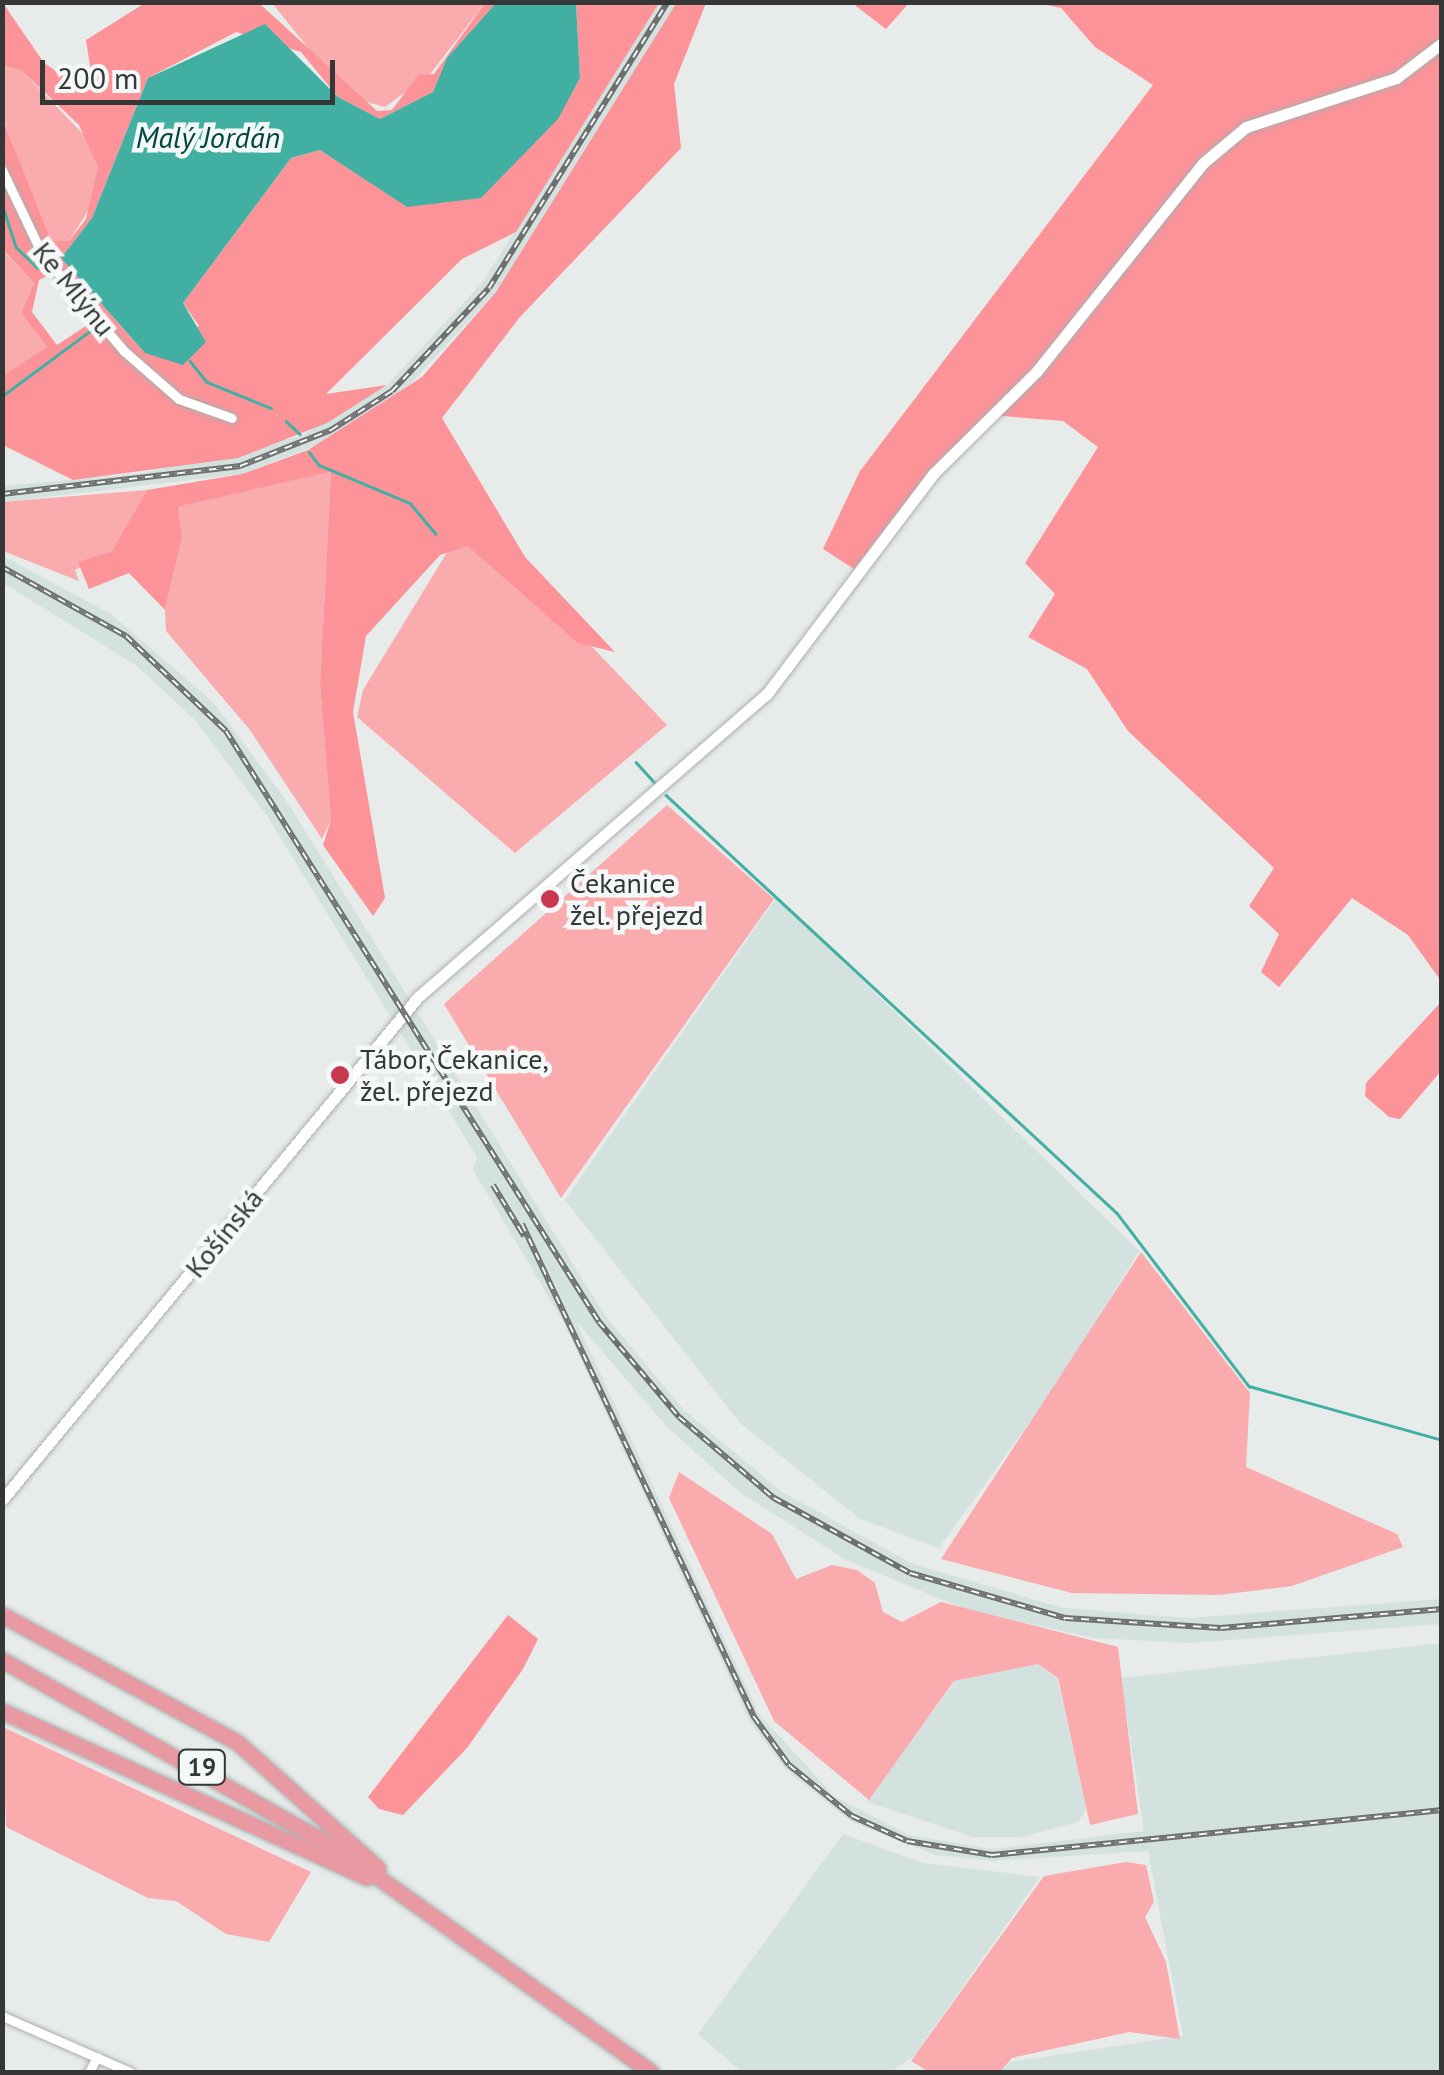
<!DOCTYPE html>
<html>
<head>
<meta charset="utf-8">
<style>
  body { margin:0 }
  #map { position:relative; width:1444px; height:2075px; overflow:hidden; background:#e7ebea; font-family:"PT Sans",sans-serif }
  div>[style] { position:absolute }
  .built>* { inset:0; background:#d4e2df }
  .green>* { inset:0; background:#faabae }
  .forest>* { inset:0; background:#fc9399 }
  .water>* { inset:0; background:#41b0a2 }
  .stream>* { height:2.5px; margin:-1.25px; padding:0 1.25px; transform-origin:1.25px; border-radius:1.25px; background:#41b0a2 }
  .roads { filter:drop-shadow(0 0 2px #abafae) drop-shadow(0 0 2px #abafae) }
  .minor>* { height:9px; margin:-4.5px; padding:0 4.5px; transform-origin:4.5px; border-radius:4.5px; background:#fff }
  .tertiary>* { height:11px; margin:-5.5px; padding:0 5.5px; transform-origin:5.5px; border-radius:5.5px; background:#fff }
  .primary>* { height:15px; margin:-7.5px; padding:0 7.5px; transform-origin:7.5px; border-radius:7.5px; background:#e899a1 }
  .rail>* { height:6px; margin-top:-3px; transform-origin:0; background:repeating-linear-gradient(90deg,#f4f8f8 0 8px,#6d706f 0 16px); box-sizing:border-box; border-block:2px solid #6d706f }
  .dots>* { width:28px; height:28px; translate:-50% -50%; box-sizing:border-box; border:5px solid #f4f8f8; border-radius:50% }
  span { translate:-50% -50%; white-space:nowrap; text-align:center; line-height:1.15; -webkit-text-stroke:9px #f4f8f8; paint-order:stroke }
  .shield-label span { padding:2px 8px; background:#f4f8f8; border:2px solid; border-radius:8px; -webkit-text-stroke-width:0 }
  .shield-label { font-size:25px; color:#353736; font-weight:700 }
  .street-label { font-size:28px; color:#353736 }
  .poi-label { font-size:28px; color:#353736 }
  .left { translate:0 -50%; text-align:left }
  .water-label { font-size:30px; color:#014740; font-style:italic }
  .frame { position:absolute; inset:0; border:5px solid #353736; pointer-events:none }
  .scale { position:absolute; left:40px; top:60px; width:295px; height:45px; box-sizing:border-box; border:5px solid #353736; border-top:0; padding-left:12px; font-size:30px; line-height:35px; white-space:nowrap; color:#353736; -webkit-text-stroke:8px #f4f8f8; paint-order:stroke }
</style>
</head>
<body>
<div id="map">
  <div class="built">
    <i style="clip-path:polygon(659px 3px,677px 3px,654px 47px,496px 292px,397px 398px,335px 438px,242px 474px,3px 502px,3px 486px,145px 473px,301px 436px,387px 385px,482px 283px)"></i>
    <i style="clip-path:polygon(3px 556px,111px 614px,213px 702px,288px 803px,604px 1314px,684px 1410px,779px 1490px,913px 1564px,1063px 1608px,1188px 1618px,1441px 1599px,1441px 1624px,1189px 1643px,1093px 1638px,965px 1609px,846px 1560px,741px 1493px,667px 1427px,576px 1321px,759px 1714px,834px 1796px,909px 1835px,992px 1849px,1144px 1831px,1121px 1678px,1441px 1643px,1441px 2072px,1000px 2072px,1010px 2062px,1183px 2036px,1148px 1851px,992px 1861px,935px 1855px,850px 1821px,785px 1769px,749px 1720px,563px 1321px,473px 1170px,477px 1157px,267px 816px,194px 719px,137px 666px,3px 583px)"></i>
    <i style="clip-path:polygon(777px 897px,1139px 1251px,1066px 1372px,939px 1548px,860px 1519px,740px 1423px,565px 1200px)"></i>
    <i style="clip-path:polygon(1037px 1664px,1057px 1678px,1087px 1809px,1078px 1822px,1022px 1837px,972px 1837px,867px 1802px,955px 1681px)"></i>
    <i style="clip-path:polygon(843px 1834px,923px 1863px,1040px 1877px,914px 2056px,890px 2072px,742px 2072px,698px 2034px)"></i>
  </div>
  <div class="green">
    <i style="clip-path:polygon(272px 3px,485px 3px,431px 73px,385px 107px,357px 99px,330px 75px)"></i>
    <i style="clip-path:polygon(2px 66px,21px 70px,86px 137px,98px 167px,93px 203px,69px 241px,51px 241px,43px 229px,3px 117px)"></i>
    <i style="clip-path:polygon(2px 250px,34px 283px,21px 313px,47px 347px,5px 378px)"></i>
    <i style="clip-path:polygon(331px 472px,320px 684px,331px 820px,322px 839px,250px 730px,166px 631px,165px 610px,182px 537px,178px 507px)"></i>
    <i style="clip-path:polygon(147px 490px,111px 552px,75px 570px,79px 581px,3px 551px,2px 502px)"></i>
    <i style="clip-path:polygon(468px 518px,667px 725px,515px 853px,357px 717px,363px 690px)"></i>
    <i style="clip-path:polygon(667px 805px,774px 899px,561px 1198px,444px 1004px)"></i>
    <i style="clip-path:polygon(1141px 1252px,1250px 1393px,1246px 1467px,1397px 1534px,1403px 1547px,1292px 1586px,1219px 1595px,1072px 1593px,941px 1559px)"></i>
    <i style="clip-path:polygon(679px 1472px,772px 1534px,796px 1579px,832px 1565px,857px 1570px,875px 1583px,883px 1612px,902px 1622px,941px 1602px,1118px 1647px,1138px 1814px,1090px 1825px,1058px 1678px,1038px 1664px,954px 1681px,869px 1800px,774px 1721px,669px 1498px)"></i>
    <i style="clip-path:polygon(3px 1727px,311px 1872px,269px 1942px,226px 1934px,176px 1901px,148px 1898px,6px 1827px)"></i>
    <i style="clip-path:polygon(1126px 1862px,1146px 1865px,1154px 1902px,1145px 1917px,1166px 1962px,1180px 2039px,1129px 2032px,1012px 2058px,1000px 2072px,929px 2072px,911px 2061px,1044px 1876px)"></i>
  </div>
  <div class="forest">
    <i style="clip-path:polygon(677px 2px,706px 3px,674px 84px,681px 148px,520px 317px,442px 418px,525px 557px,615px 652px,578px 643px,468px 546px,440px 555px,366px 636px,353px 712px,385px 898px,373px 916px,323px 845px,331px 820px,320px 684px,331px 472px,178px 507px,182px 537px,165px 610px,129px 573px,89px 589px,78px 562px,111px 552px,147px 490px,242px 474px,308px 450px,422px 377px,496px 292px)"></i>
    <i style="clip-path:polygon(evenodd,3px 3px,44px 63px,84px 89px,93px 85px,86px 40px,145px 3px,259px 3px,377px 111px,392px 110px,418px 75px,434px 74px,485px 3px,496px 3px,447px 58px,433px 92px,380px 119px,338px 97px,301px 52px,236px 32px,148px 78px,92px 218px,61px 258px,145px 353px,199px 326px,183px 303px,291px 158px,320px 150px,407px 206px,557px 119px,580px 78px,576px 3px,659px 3px,516px 232px,462px 259px,326px 394px,387px 385px,327px 423px,238px 458px,73px 480px,3px 445px,3px 376px,47px 347px,21px 313px,34px 283px,3px 250px,2px 117px,51px 241px,69px 241px,86px 219px,98px 167px,79px 125px,21px 70px,3px 66px,3px 3px,61px 269px,101px 316px,57px 345px,32px 312px,39px 280px,61px 269px)"></i>
    <i style="clip-path:polygon(852px 3px,909px 3px,886px 29px)"></i>
    <i style="clip-path:polygon(1038px 3px,1441px 3px,1441px 981px,1408px 935px,1352px 898px,1279px 987px,1261px 972px,1279px 934px,1249px 906px,1274px 868px,1128px 731px,1087px 669px,1028px 637px,1055px 594px,1025px 563px,1098px 447px,1063px 421px,990px 415px,931px 469px,854px 569px,823px 549px,860px 471px,1153px 85px,1095px 47px,1061px 8px)"></i>
    <i style="clip-path:polygon(1441px 1002px,1441px 1071px,1400px 1119px,1389px 1117px,1365px 1096px,1366px 1083px)"></i>
    <i style="clip-path:polygon(508px 1615px,538px 1639px,523px 1669px,467px 1748px,403px 1815px,379px 1809px,368px 1797px)"></i>
  </div>
  <div class="water">
    <i style="clip-path:polygon(496px 3px,576px 3px,580px 78px,558px 119px,481px 198px,407px 207px,320px 150px,291px 158px,183px 303px,206px 342px,183px 365px,145px 353px,61px 258px,92px 218px,148px 78px,265px 24px,338px 97px,380px 119px,433px 92px,447px 58px)"></i>
  </div>
  <div class="stream">
    <i style="left:2px;top:203px;width:46px;rotate:72.3deg"></i>
    <i style="left:16px;top:247px;width:30px;rotate:44deg"></i>
    <i style="left:190px;top:361px;width:27px;rotate:51deg"></i>
    <i style="left:207px;top:382px;width:69px;rotate:22.1deg"></i>
    <i style="left:2px;top:396px;width:119px;rotate:-36.5deg"></i>
    <i style="left:286px;top:421px;width:19px;rotate:43deg"></i>
    <i style="left:309px;top:452px;width:16px;rotate:52deg"></i>
    <i style="left:319px;top:465px;width:99px;rotate:22.7deg"></i>
    <i style="left:410px;top:503px;width:40px;rotate:50deg"></i>
    <i style="left:636px;top:762px;width:27px;rotate:48deg"></i>
    <i style="left:666px;top:795px;width:615px;rotate:42.83deg"></i>
    <i style="left:1117px;top:1213px;width:218px;rotate:52.7deg"></i>
    <i style="left:1249px;top:1386px;width:200px;rotate:15.6deg"></i>
  </div>
  <div class="roads">
    <div class="minor">
      <i style="left:2px;top:170px;width:93px;rotate:64.5deg"></i>
      <i style="left:42px;top:254px;width:127px;rotate:49.8deg"></i>
      <i style="left:124px;top:351px;width:73px;rotate:41.1deg"></i>
      <i style="left:179px;top:399px;width:56px;rotate:19.7deg"></i>
      <i style="left:2px;top:2016px;width:140px;rotate:23.6deg"></i>
      <i style="left:89px;top:2072px;width:17px;rotate:-62deg"></i>
    </div>
    <div class="tertiary">
      <i style="left:2px;top:1500px;width:653px;rotate:-50.41deg"></i>
      <i style="left:418px;top:997px;width:461px;rotate:-41deg"></i>
      <i style="left:766px;top:695px;width:278px;rotate:-52.9deg"></i>
      <i style="left:934px;top:473px;width:145px;rotate:-44.7deg"></i>
      <i style="left:1037px;top:371px;width:266px;rotate:-51.4deg"></i>
      <i style="left:1203px;top:163px;width:56px;rotate:-39.9deg"></i>
      <i style="left:1246px;top:127px;width:158px;rotate:-18.1deg"></i>
      <i style="left:1396px;top:78px;width:58px;rotate:-37.3deg"></i>
    </div>
    <div class="primary">
      <i style="left:2px;top:1615px;width:267px;rotate:28.4deg"></i>
      <i style="left:237px;top:1742px;width:189px;rotate:41.8deg"></i>
      <i style="left:2px;top:1660px;width:393px;rotate:29.4deg"></i>
      <i style="left:344px;top:1853px;width:377px;rotate:35.5deg"></i>
      <i style="left:2px;top:1711px;width:401px;rotate:24.5deg"></i>
    </div>
  </div>
  <div class="rail">
    <i style="left:2px;top:494px;width:240px;rotate:-6.7deg"></i>
    <i style="left:240px;top:466px;width:98px;rotate:-21.6deg"></i>
    <i style="left:331px;top:430px;width:72px;rotate:-32.6deg"></i>
    <i style="left:392px;top:391px;width:141px;rotate:-46.7deg"></i>
    <i style="left:489px;top:288px;width:337px;rotate:-58deg"></i>
    <i style="left:2px;top:567px;width:142px;rotate:29.1deg"></i>
    <i style="left:126px;top:636px;width:138px;rotate:43.5deg"></i>
    <i style="left:226px;top:731px;width:699px;rotate:57.74deg"></i>
    <i style="left:599px;top:1322px;width:124px;rotate:49.9deg"></i>
    <i style="left:679px;top:1417px;width:125px;rotate:40.5deg"></i>
    <i style="left:774px;top:1498px;width:155px;rotate:28.9deg"></i>
    <i style="left:910px;top:1573px;width:161px;rotate:16.2deg"></i>
    <i style="left:1065px;top:1618px;width:156px;rotate:3.7deg"></i>
    <i style="left:1221px;top:1628px;width:222px;rotate:-4.9deg"></i>
    <i style="left:493px;top:1185px;width:60px;rotate:58.7deg"></i>
    <i style="left:522px;top:1224px;width:545px;rotate:64.8deg"></i>
    <i style="left:754px;top:1717px;width:59px;rotate:53.9deg"></i>
    <i style="left:789px;top:1765px;width:81px;rotate:39deg"></i>
    <i style="left:852px;top:1816px;width:60px;rotate:24.4deg"></i>
    <i style="left:907px;top:1841px;width:86px;rotate:9.4deg"></i>
    <i style="left:992px;top:1855px;width:452px;rotate:-5.7deg"></i>
  </div>
  <div class="dots">
    <i style="left:550px;top:899px;background:#c9384e"></i>
    <i style="left:340px;top:1075px;background:#c9384e"></i>
  </div>
  <div class="shield-label">
    <span style="left:202px;top:1767px">19</span>
  </div>
  <div class="street-label">
    <span style="left:74px;top:289px;rotate:51deg">Ke Mlýnu</span>
    <span style="left:224px;top:1233px;rotate:-51deg">Košínská</span>
  </div>
  <div class="poi-label">
    <span class="left" style="left:570px;top:899px">Čekanice<br>žel. přejezd</span>
    <span class="left" style="left:360px;top:1075px">Tábor, Čekanice,<br>žel. přejezd</span>
  </div>
  <div class="water-label">
    <span style="left:208px;top:137px">Malý Jordán</span>
  </div>
  <div class="frame"></div>
  <div class="scale">200 m</div>
</div>
</body>
</html>
